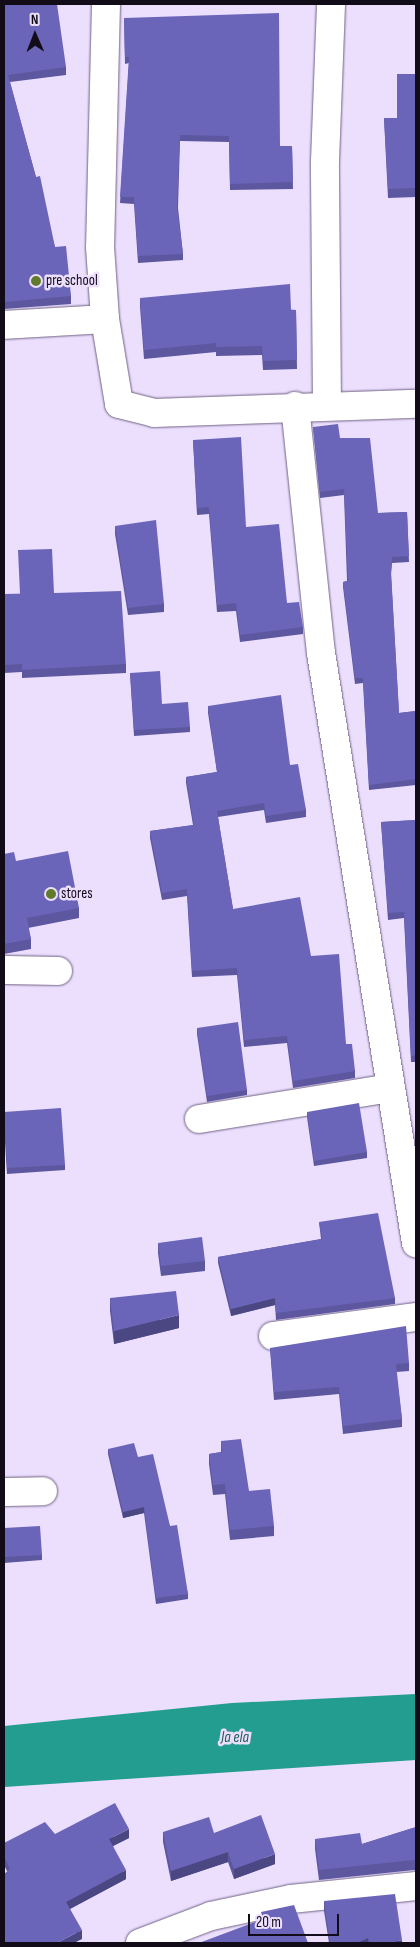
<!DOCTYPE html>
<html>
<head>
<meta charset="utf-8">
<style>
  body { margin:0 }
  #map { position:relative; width:420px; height:1947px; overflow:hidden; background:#ecdffe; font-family:"Sofia Sans Condensed",sans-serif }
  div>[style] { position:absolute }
  .water>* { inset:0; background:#229d90 }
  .roads { filter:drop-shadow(0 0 1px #706283) drop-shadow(0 0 1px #706283) }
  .minor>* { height:28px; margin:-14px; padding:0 14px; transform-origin:14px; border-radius:14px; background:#fff }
  .major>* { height:28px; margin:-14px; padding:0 14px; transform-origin:14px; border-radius:14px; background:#fff }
  .wall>* { inset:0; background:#5c579f }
  .shaded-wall>* { inset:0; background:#4b4782 }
  .building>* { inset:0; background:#6b65b9 }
  .dots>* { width:14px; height:14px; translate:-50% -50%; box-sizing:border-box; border:2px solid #ecdffe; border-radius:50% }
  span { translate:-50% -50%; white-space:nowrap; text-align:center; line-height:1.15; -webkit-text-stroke:5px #ecdffe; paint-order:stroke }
  .poi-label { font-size:15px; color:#120c19 }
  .left { translate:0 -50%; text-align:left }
  .water-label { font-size:16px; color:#205e56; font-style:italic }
  .frame { position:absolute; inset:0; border:5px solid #120c19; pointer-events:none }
  .north { position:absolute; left:10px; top:10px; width:50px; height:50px; -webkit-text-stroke:4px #ecdffe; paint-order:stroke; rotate:359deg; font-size:14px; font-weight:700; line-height:20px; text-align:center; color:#120c19 }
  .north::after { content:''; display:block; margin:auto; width:18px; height:22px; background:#120c19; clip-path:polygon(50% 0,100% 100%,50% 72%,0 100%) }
  .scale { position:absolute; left:248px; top:1914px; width:91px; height:22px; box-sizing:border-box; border:2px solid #120c19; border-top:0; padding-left:6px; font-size:15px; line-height:18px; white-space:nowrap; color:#120c19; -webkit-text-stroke:4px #ecdffe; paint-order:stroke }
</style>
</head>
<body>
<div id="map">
  <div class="water">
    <i style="clip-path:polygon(416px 1694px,416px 1760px,4px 1787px,4px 1726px,232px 1703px)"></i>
  </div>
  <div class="roads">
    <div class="minor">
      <i style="left:106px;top:4px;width:243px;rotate:91.4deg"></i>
      <i style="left:100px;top:247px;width:72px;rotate:86deg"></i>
      <i style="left:105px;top:319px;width:86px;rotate:80.6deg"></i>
      <i style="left:119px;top:404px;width:36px;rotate:14deg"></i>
      <i style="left:154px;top:413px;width:262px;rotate:-2deg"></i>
      <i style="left:4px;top:325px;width:101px;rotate:-3.4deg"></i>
      <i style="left:327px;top:405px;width:244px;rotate:-90.5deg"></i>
      <i style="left:325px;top:161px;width:157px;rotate:-87.8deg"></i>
      <i style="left:295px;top:406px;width:248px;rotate:84deg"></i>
      <i style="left:321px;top:653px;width:598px;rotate:80.85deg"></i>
      <i style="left:4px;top:970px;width:54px;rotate:1.1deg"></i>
      <i style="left:199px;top:1119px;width:194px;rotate:-9.2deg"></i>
      <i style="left:273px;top:1336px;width:144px;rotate:-7.6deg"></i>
      <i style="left:4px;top:1492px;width:39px;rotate:-1deg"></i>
    </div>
    <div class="major">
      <i style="left:140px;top:1943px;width:76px;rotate:-20.8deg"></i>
      <i style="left:211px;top:1916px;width:82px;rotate:-12deg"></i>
      <i style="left:291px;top:1899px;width:126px;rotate:-5.9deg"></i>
    </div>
  </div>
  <div class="wall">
    <i style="clip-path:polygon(4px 4px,66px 67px,66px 75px,10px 82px,55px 247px,71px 296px,71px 304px,4px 309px)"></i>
    <i style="clip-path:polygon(124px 18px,280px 146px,292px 146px,293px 189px,230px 190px,229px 142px,180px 141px,178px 208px,183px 254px,183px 260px,138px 263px,134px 204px,120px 203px,129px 63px,125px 64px)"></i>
    <i style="clip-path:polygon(416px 74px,416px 197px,388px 198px,384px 118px,397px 118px)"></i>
    <i style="clip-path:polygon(140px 298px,296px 310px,297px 369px,263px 370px,262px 355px,216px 356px,216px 352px,144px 359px,140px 307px)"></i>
    <i style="clip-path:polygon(313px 427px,340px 438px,378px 513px,407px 512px,409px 562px,392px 563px,391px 575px,399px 713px,416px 711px,416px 785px,369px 790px,363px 683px,355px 684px,343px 587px,343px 582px,347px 581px,344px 495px,320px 498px)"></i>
    <i style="clip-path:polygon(193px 440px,246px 527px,287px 603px,303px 627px,303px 634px,240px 642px,236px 611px,217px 612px,209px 514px,197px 515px)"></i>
    <i style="clip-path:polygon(115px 526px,164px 604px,164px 612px,128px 615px,115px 534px)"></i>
    <i style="clip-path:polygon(54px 593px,126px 664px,126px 673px,22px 678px,22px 672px,4px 673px,4px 594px)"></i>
    <i style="clip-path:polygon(130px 673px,162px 704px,190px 727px,190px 732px,134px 736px)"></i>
    <i style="clip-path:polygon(208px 706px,290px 765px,306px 810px,306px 817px,266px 823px,264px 810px,218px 817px,233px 909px,311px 956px,346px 1044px,355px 1071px,355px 1078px,293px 1088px,287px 1043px,244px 1047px,237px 975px,192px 977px,187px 896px,162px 900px,150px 838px,150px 831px,193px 825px,186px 783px,186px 777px,217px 772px,208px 713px)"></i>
    <i style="clip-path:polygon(416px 820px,416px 1062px,411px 1062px,404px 918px,388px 920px,381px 822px)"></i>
    <i style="clip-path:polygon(4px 854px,16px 861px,79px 908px,79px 918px,28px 928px,31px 939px,31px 949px,4px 954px)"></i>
    <i style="clip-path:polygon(197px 1028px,247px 1090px,247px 1095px,207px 1102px,197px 1034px)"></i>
    <i style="clip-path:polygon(307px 1112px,367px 1152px,367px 1158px,314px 1166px,307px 1117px)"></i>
    <i style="clip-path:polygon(4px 1125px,65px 1165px,65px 1170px,7px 1174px)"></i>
    <i style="clip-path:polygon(319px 1222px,395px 1298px,395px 1304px,276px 1320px,275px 1305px,231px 1316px,218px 1263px,218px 1257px,321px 1239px)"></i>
    <i style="clip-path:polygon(158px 1243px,205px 1261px,205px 1271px,161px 1276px,158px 1253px)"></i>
    <i style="clip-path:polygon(110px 1298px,179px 1328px,114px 1344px,110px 1311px)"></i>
    <i style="clip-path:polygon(270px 1348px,409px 1363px,409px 1371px,396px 1372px,402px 1419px,402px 1427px,343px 1434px,339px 1394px,274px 1400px)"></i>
    <i style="clip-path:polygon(221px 1441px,249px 1491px,274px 1526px,274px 1536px,230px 1540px,225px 1494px,213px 1495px,209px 1464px,209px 1454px,221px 1452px)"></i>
    <i style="clip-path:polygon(108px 1449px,138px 1457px,170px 1526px,188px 1594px,188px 1599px,156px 1604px,144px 1513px,123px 1518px,108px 1454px)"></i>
    <i style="clip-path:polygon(4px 1528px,42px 1555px,42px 1560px,4px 1563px)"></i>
    <i style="clip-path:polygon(416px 1827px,416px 1871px,414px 1870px,319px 1880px,315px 1849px,315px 1839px,362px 1844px)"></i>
    <i style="clip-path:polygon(163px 1832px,214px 1833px,275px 1864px,234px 1879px,228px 1862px,171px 1881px,163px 1842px)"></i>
    <i style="clip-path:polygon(55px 1834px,129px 1838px,113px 1846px,126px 1879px,70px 1909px,82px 1939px,7px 1871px,4px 1865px,4px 1843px)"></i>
    <i style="clip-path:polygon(324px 1901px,402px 1943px,329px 1943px,324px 1911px)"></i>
  </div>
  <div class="shaded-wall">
    <i style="clip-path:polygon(275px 1298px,275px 1305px,231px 1316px,231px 1309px)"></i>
    <i style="clip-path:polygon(179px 1315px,179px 1328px,114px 1344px,114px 1331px)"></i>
    <i style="clip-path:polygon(144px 1507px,144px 1513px,123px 1518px,123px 1512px)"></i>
    <i style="clip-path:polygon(129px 1829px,129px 1838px,109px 1848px,109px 1839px)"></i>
    <i style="clip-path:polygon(228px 1852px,228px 1862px,171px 1881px,171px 1871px)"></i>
    <i style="clip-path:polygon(275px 1854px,275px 1864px,234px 1879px,234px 1869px)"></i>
    <i style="clip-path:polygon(126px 1870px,126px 1879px,66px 1911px,66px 1902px)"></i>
    <i style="clip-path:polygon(82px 1930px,82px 1939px,74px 1943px,57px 1943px)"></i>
    <i style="clip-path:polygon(368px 1938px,368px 1943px,357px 1943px)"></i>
    <i style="clip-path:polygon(402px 1940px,402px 1943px,390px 1943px)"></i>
  </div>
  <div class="building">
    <i style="clip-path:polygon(4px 4px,57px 4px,66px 67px,8px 75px,36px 177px,40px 176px,55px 247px,66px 246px,71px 296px,4px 302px)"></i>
    <i style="clip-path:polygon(279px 13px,280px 146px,292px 146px,293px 182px,230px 184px,229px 136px,180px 135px,177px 207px,183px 254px,138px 256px,134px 197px,120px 197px,129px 57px,125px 57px,124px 18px)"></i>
    <i style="clip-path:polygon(397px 74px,416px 74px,416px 188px,388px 189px,384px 118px,397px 118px)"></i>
    <i style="clip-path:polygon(290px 284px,291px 310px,296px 310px,297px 360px,263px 361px,262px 346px,216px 347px,216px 343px,144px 350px,140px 298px)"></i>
    <i style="clip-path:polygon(338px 424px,340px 438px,370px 438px,378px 513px,407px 512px,409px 556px,392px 557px,391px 572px,399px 713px,416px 711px,416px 779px,369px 785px,363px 678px,355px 678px,343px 582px,348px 581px,344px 489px,320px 492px,313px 427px)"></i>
    <i style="clip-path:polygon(241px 437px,246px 527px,279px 524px,287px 603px,299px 602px,303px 627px,240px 635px,236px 603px,217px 605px,209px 507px,197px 508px,193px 440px)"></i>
    <i style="clip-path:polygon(156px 520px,164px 604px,128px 608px,115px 526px)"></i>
    <i style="clip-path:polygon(52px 549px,54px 593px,121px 591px,126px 664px,22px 670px,22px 664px,4px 665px,4px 594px,20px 594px,18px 550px)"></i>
    <i style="clip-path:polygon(160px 671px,162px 704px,188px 702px,190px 727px,134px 730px,130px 673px)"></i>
    <i style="clip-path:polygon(281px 695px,290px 765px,298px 764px,306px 810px,266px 816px,264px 803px,217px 811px,233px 909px,300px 897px,311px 956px,339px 954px,346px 1044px,352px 1044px,355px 1071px,293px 1081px,287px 1036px,244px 1040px,237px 968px,192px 971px,187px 889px,162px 893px,150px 831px,194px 825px,186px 777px,217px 772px,208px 706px)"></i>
    <i style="clip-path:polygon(416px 820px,416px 1055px,411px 1056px,404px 912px,388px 913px,381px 822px)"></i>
    <i style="clip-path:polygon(68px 851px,79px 908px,27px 918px,31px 939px,4px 944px,4px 854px,14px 852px,16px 861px)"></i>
    <i style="clip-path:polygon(238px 1022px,247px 1090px,207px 1096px,197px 1028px)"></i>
    <i style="clip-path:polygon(359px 1103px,367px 1152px,314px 1161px,307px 1112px)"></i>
    <i style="clip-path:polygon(61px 1108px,65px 1165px,7px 1168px,4px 1112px)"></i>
    <i style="clip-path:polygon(378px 1213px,395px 1298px,276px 1313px,275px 1298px,231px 1309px,218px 1257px,322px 1239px,319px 1222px)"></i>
    <i style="clip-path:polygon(202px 1237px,205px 1261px,161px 1266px,158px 1243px)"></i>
    <i style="clip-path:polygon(176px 1291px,179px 1315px,114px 1331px,110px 1298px)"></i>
    <i style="clip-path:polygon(406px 1326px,409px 1363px,396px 1364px,402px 1419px,343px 1426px,339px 1387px,274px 1392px,270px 1348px)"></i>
    <i style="clip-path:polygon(241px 1439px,249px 1491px,270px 1489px,274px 1526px,230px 1530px,225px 1484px,213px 1485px,209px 1454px,222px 1452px,221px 1441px)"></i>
    <i style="clip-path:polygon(134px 1443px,138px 1457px,153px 1454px,170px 1526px,177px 1525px,188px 1594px,156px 1598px,144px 1507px,123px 1512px,108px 1449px)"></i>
    <i style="clip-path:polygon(40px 1526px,42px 1555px,4px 1557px,4px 1528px)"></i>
    <i style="clip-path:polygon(115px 1803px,129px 1829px,109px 1839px,126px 1870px,66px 1902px,82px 1930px,57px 1943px,4px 1943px,4px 1874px,10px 1869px,4px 1856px,4px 1843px,45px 1822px,55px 1834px)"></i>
    <i style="clip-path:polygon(261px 1815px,275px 1854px,234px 1869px,228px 1852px,171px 1871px,163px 1832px,209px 1817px,214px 1833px)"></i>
    <i style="clip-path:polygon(416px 1827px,416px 1861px,414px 1860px,319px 1870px,315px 1839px,360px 1833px,362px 1844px)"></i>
    <i style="clip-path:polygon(395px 1894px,402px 1940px,390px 1943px,370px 1943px,368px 1938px,357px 1943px,330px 1943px,324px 1901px)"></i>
    <i style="clip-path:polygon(294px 1905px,308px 1943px,199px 1943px,263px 1919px,261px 1912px)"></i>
  </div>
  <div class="dots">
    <i style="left:36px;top:281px;background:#627a2c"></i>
    <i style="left:51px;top:894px;background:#627a2c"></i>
  </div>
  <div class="poi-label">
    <span class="left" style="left:46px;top:281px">pre school</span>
    <span class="left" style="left:61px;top:894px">stores</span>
  </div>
  <div class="water-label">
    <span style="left:235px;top:1738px">Ja ela</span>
  </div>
  <div class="frame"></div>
  <div class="north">N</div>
  <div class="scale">20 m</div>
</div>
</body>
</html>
